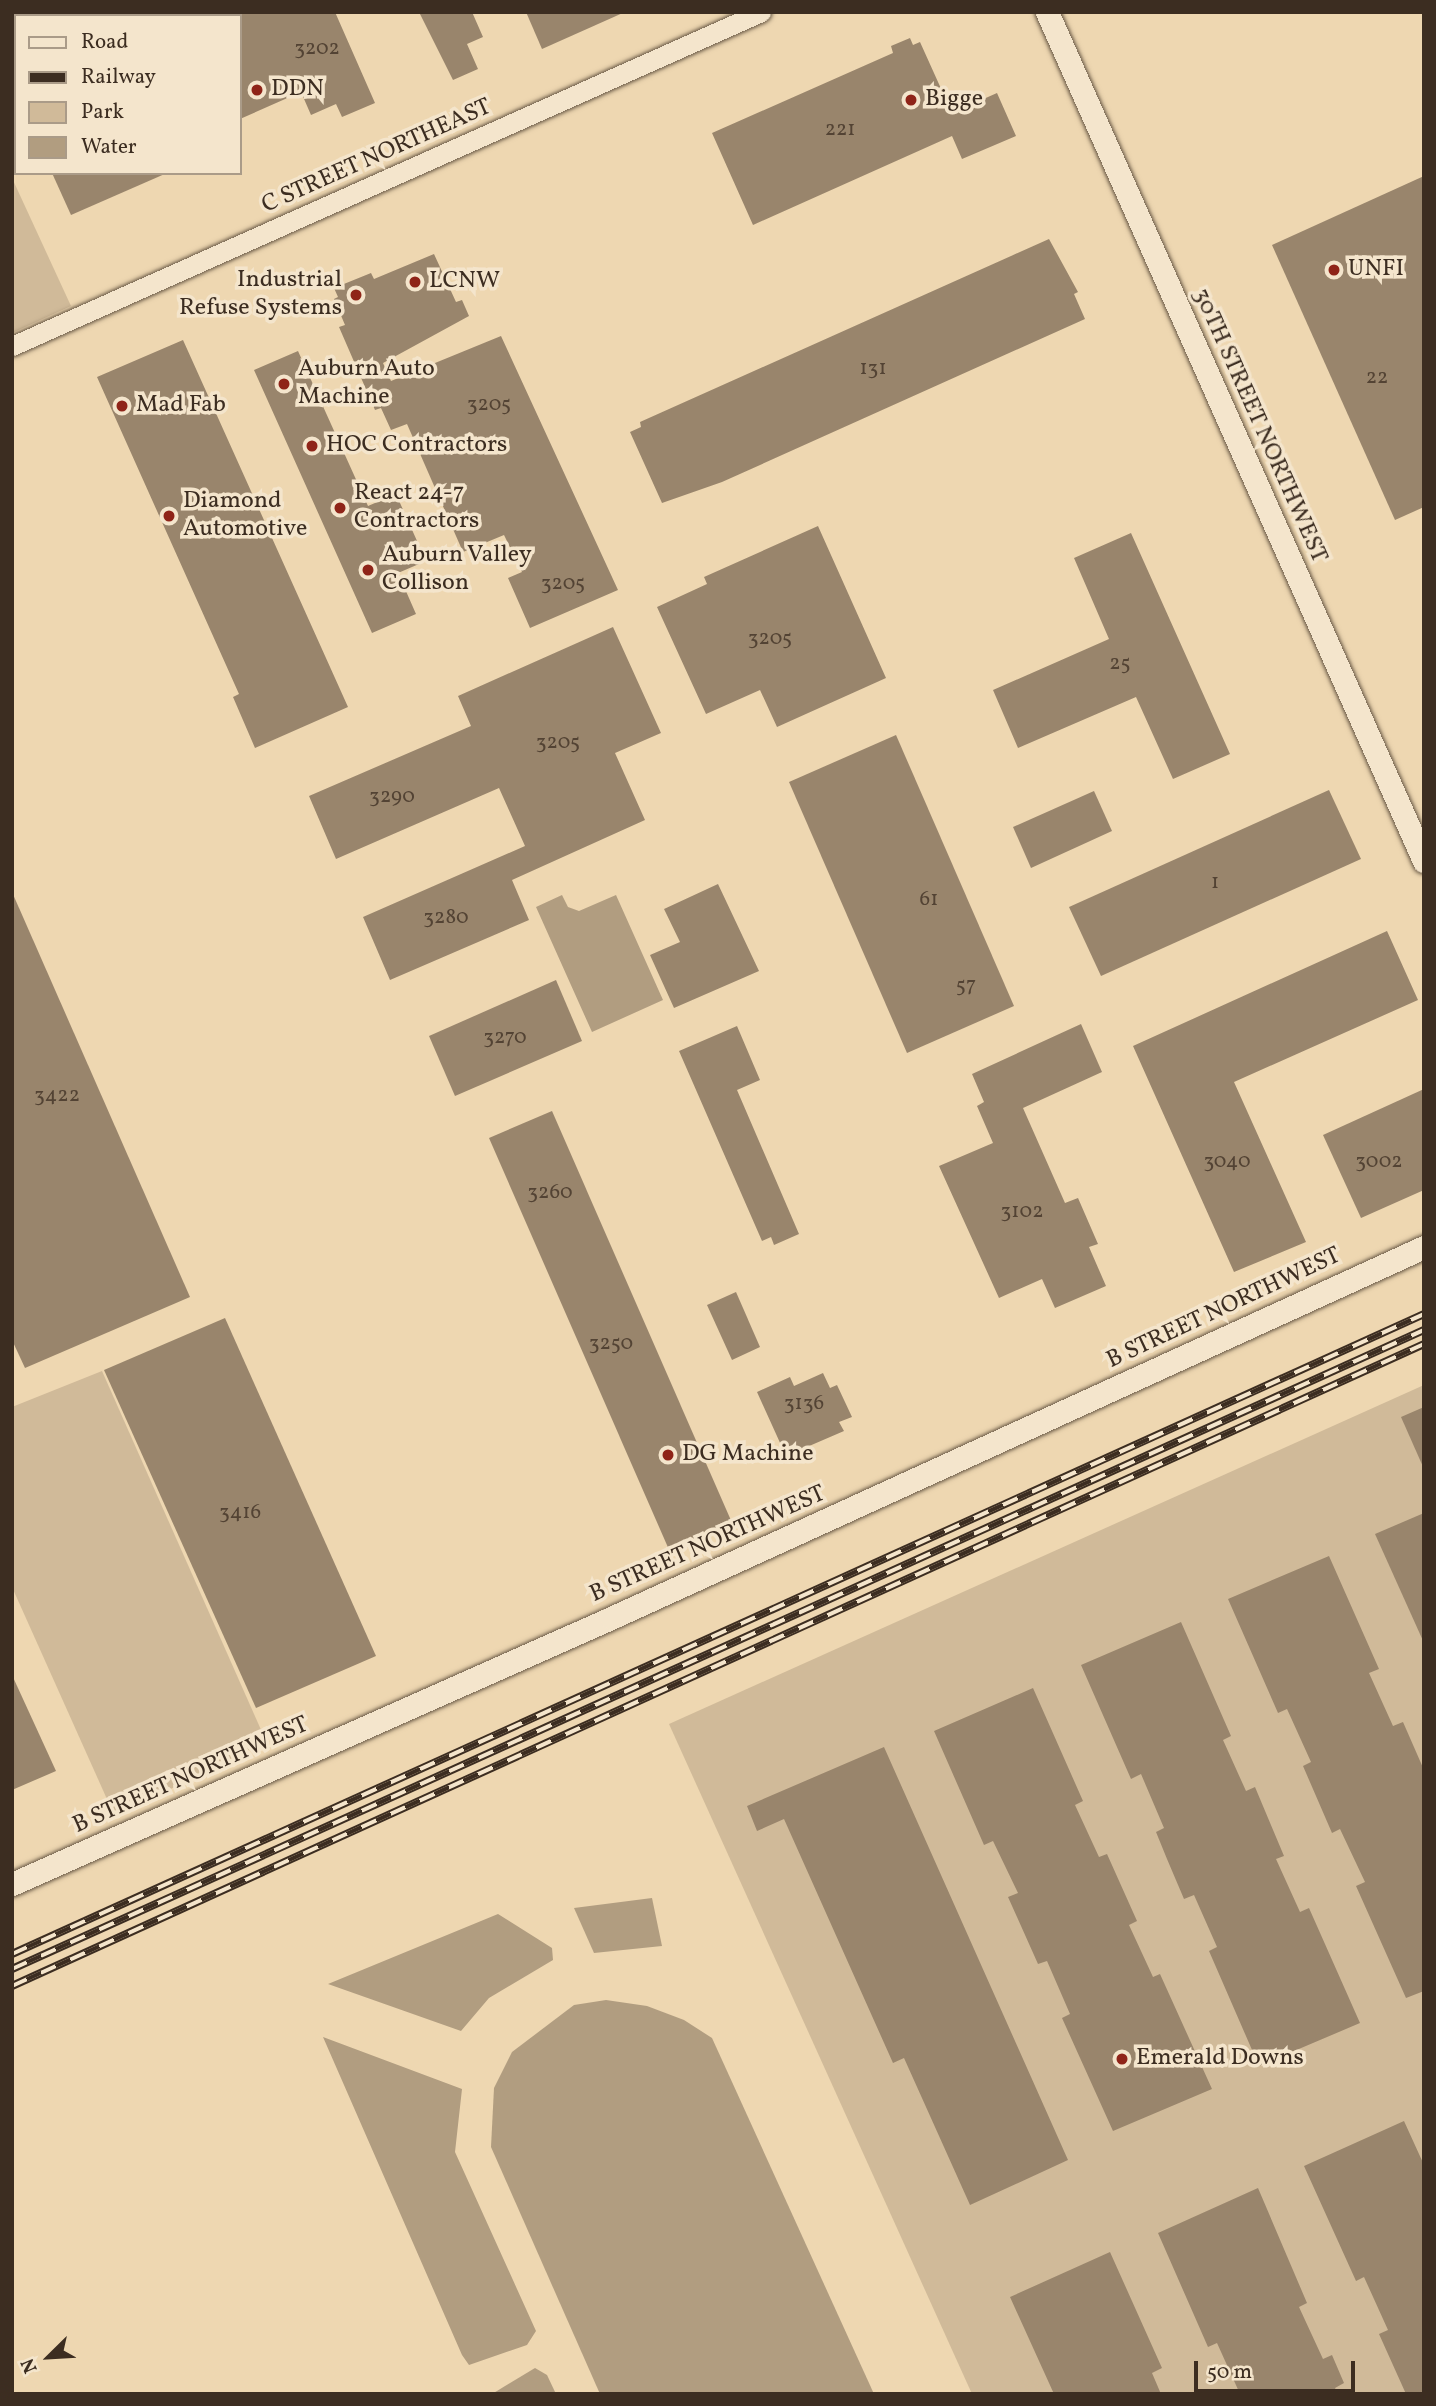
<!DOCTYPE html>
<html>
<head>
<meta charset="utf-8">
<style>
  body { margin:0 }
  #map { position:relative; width:1436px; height:2406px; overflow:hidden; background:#eed7b1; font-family:Vollkorn,serif }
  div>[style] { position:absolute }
  .green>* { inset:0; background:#d0ba99 }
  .water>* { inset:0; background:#b19d80 }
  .building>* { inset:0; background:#99856c }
  .roads { filter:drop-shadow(0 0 2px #685845) drop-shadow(0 0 2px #685845) }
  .minor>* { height:19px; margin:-9.5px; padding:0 9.5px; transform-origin:9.5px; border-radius:9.5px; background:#f4e5cc }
  .tertiary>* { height:23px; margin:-11.5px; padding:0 11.5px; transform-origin:11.5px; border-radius:11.5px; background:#f4e5cc }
  .rail>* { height:8px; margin-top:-4px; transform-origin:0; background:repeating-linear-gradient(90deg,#f4e5cc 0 16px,#3c2d21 0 32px); box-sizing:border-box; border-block:2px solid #3c2d21 }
  .dots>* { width:19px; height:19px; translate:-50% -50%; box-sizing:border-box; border:4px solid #f4e5cc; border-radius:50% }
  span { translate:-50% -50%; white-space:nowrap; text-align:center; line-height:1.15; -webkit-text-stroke:7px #f4e5cc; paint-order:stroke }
  .number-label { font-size:21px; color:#534334 }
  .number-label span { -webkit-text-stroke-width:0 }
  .poi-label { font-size:24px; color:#3c2d21 }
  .left { translate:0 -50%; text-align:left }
  .right { translate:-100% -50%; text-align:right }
  .street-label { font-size:24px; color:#3c2d21 }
  .frame { position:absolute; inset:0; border:14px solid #3c2d21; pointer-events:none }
  .legend { position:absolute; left:14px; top:14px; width:228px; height:161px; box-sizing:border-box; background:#f4e5cc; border:2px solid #aa9b88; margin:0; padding:9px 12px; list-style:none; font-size:21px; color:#3c2d21 }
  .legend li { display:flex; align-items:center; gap:14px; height:35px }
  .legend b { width:35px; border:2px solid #aa9b88 }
  .north { position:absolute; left:14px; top:2322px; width:70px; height:70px; -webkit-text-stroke:5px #f4e5cc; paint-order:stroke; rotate:246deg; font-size:19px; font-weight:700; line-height:28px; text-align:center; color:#3c2d21 }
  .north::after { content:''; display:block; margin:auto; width:24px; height:32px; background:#3c2d21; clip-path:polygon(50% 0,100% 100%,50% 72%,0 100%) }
  .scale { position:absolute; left:1194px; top:2361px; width:161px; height:32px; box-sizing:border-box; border:4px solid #3c2d21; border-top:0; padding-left:9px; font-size:21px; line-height:24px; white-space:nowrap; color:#3c2d21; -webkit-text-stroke:5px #f4e5cc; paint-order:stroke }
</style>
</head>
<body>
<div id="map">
  <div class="green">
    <i style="clip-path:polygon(12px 178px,71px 306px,12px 333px)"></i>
    <i style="clip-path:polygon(102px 1371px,266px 1741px,115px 1817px,12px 1587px,12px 1407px)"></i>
    <i style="clip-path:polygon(1424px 1385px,1424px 2394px,972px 2394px,669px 1724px)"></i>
  </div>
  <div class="water">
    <i style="clip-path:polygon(562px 895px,568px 907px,579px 911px,616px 895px,663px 1000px,592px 1032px,536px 907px)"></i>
    <i style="clip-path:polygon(652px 1898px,662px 1946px,594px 1953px,574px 1908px)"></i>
    <i style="clip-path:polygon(498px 1914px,552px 1948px,553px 1960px,489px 1998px,461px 2031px,328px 1984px)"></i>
    <i style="clip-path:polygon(606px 2000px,647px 2006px,684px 2020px,712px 2038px,874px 2394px,600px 2394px,491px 2147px,494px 2088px,512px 2052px,574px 2005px)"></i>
    <i style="clip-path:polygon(323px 2037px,462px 2089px,455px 2152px,536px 2331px,527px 2345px,469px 2365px,462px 2355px)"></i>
    <i style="clip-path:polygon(535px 2368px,547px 2375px,556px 2394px,492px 2394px)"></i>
  </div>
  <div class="building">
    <i style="clip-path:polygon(240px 12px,335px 12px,375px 103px,342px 117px,336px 104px,311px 115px,301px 92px,240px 119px)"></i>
    <i style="clip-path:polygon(419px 12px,472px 12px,483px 37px,467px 44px,478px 69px,453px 80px)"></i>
    <i style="clip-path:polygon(526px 12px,625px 12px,542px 49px)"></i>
    <i style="clip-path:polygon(910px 38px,913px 45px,920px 42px,952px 113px,997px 93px,1016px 136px,962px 159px,952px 136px,753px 225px,712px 133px,893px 53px,891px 46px)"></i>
    <i style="clip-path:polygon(52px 173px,167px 173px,71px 215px)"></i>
    <i style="clip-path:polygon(1424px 176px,1424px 507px,1395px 520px,1272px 245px)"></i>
    <i style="clip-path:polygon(1049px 239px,1078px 292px,1074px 294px,1085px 319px,722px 482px,662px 503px,630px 432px,641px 427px,640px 422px)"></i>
    <i style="clip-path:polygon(434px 254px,456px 302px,462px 300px,469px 316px,383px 363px,391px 381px,501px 336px,618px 590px,530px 628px,508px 578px,522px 572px,504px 535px,463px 552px,407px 424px,391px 430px,381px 408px,375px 410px,339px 327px,345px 325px,334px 299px,338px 297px,334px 288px,371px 273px,374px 279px)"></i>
    <i style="clip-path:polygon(183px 340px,348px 707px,255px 748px,233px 697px,239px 694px,97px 377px)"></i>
    <i style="clip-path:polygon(298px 351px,368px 506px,396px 494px,426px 561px,398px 573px,416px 614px,372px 633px,254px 370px)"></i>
    <i style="clip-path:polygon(818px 526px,886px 678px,777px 727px,760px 690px,706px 714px,657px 607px,707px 584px,704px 577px)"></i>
    <i style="clip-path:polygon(1131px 533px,1230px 754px,1173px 779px,1136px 697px,1018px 748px,993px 690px,1109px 639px,1074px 558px)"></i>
    <i style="clip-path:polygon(613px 627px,661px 733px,615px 753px,645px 820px,512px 880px,529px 920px,390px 980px,363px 917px,525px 846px,499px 788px,336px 859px,309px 796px,471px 726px,458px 696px)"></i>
    <i style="clip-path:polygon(896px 735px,1014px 1006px,907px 1053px,789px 782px)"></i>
    <i style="clip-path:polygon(1329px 790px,1361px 859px,1101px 976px,1069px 907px)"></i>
    <i style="clip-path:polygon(1094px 791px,1112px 831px,1031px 868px,1013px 827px)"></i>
    <i style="clip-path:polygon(718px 884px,759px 971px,674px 1008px,650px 955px,680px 942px,664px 909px)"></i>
    <i style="clip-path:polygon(12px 892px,190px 1297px,25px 1368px,12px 1340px)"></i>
    <i style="clip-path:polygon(1387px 931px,1418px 1000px,1234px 1082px,1306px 1242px,1234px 1272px,1133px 1046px)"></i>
    <i style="clip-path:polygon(556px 980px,582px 1041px,455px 1096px,429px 1036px)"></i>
    <i style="clip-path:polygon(1081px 1024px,1102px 1072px,1023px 1108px,1065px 1203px,1078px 1198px,1098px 1244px,1089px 1247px,1106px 1286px,1055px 1308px,1042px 1279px,999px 1298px,939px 1166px,993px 1143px,977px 1106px,984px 1102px,972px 1074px)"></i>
    <i style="clip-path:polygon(737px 1026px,760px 1080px,737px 1090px,799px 1234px,774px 1245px,771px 1237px,762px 1241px,679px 1051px)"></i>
    <i style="clip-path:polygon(1424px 1089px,1424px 1190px,1361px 1218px,1323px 1135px)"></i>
    <i style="clip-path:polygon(552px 1111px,733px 1525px,670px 1552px,489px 1138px)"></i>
    <i style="clip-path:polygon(736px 1292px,760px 1347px,732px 1360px,707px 1305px)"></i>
    <i style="clip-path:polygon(225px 1318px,376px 1656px,256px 1708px,104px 1370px)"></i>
    <i style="clip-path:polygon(823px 1373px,830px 1388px,837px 1385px,852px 1417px,839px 1422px,844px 1431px,786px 1456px,757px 1392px,790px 1377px,794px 1386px)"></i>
    <i style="clip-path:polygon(1424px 1407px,1424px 1469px,1401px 1417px)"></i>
    <i style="clip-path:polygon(1424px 1513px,1424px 1643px,1375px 1534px)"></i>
    <i style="clip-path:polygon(1329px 1556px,1379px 1669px,1369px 1673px,1393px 1726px,1403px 1722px,1424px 1770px,1424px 1991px,1406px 1998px,1356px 1886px,1365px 1882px,1340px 1829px,1332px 1833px,1303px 1766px,1311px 1762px,1287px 1709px,1278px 1713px,1228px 1599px)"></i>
    <i style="clip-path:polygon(1181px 1622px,1231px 1736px,1223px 1740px,1246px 1791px,1255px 1787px,1284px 1856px,1276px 1859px,1300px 1912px,1309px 1908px,1360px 2023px,1259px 2066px,1209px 1951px,1217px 1947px,1194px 1895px,1184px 1899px,1167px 1859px,1156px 1832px,1164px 1828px,1141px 1774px,1131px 1779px,1081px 1665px)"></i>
    <i style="clip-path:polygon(12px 1675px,56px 1771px,12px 1790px)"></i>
    <i style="clip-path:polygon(1033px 1688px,1083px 1801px,1075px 1805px,1099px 1857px,1107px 1854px,1137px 1921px,1129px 1925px,1153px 1977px,1160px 1974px,1212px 2089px,1113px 2131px,1062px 2018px,1070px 2014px,1047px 1961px,1038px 1964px,1008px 1897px,1018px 1893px,993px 1841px,984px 1845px,934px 1731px)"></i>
    <i style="clip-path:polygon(884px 1747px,1068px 2160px,970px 2205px,904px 2058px,893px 2063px,784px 1819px,757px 1831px,747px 1806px)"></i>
    <i style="clip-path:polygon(1404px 2121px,1424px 2165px,1424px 2394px,1406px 2394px,1379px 2334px,1388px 2330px,1364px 2277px,1356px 2281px,1304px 2166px)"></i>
    <i style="clip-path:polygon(1258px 2188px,1307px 2303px,1299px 2307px,1323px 2359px,1332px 2355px,1344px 2383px,1335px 2388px,1338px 2394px,1240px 2394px,1217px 2343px,1208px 2347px,1158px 2233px)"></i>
    <i style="clip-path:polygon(1110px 2252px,1162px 2368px,1152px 2373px,1161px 2394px,1054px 2394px,1010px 2297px)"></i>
  </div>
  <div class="roads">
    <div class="minor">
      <i style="left:12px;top:346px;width:820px;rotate:-24.03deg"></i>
    </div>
    <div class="tertiary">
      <i style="left:1047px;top:12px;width:929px;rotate:66.06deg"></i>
      <i style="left:12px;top:1884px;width:655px;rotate:-23.94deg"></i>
      <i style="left:611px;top:1618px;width:894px;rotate:-24.53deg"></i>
    </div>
  </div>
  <div class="rail">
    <i style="left:12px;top:1954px;width:1550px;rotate:-24.38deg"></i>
    <i style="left:12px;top:1969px;width:1550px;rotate:-24.35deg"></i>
    <i style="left:12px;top:1986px;width:1551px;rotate:-24.45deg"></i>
  </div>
  <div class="dots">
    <i style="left:257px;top:90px;background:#8f2418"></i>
    <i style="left:911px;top:100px;background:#8f2418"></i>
    <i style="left:1334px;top:270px;background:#8f2418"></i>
    <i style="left:415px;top:282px;background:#8f2418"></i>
    <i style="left:356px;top:295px;background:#8f2418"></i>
    <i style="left:284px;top:384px;background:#8f2418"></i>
    <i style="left:122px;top:406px;background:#8f2418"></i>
    <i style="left:312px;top:446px;background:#8f2418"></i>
    <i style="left:340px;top:508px;background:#8f2418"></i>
    <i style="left:169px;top:516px;background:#8f2418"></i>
    <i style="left:368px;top:570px;background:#8f2418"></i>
    <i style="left:668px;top:1455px;background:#8f2418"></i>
    <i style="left:1122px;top:2059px;background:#8f2418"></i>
  </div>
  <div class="number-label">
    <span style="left:317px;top:49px">3202</span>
    <span style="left:840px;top:130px">221</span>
    <span style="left:873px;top:369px">131</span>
    <span style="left:1377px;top:378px">22</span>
    <span style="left:489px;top:405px">3205</span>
    <span style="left:563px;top:584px">3205</span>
    <span style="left:770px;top:639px">3205</span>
    <span style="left:1120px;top:664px">25</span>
    <span style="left:558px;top:743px">3205</span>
    <span style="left:392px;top:797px">3290</span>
    <span style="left:1215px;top:883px">1</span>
    <span style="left:929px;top:900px">61</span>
    <span style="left:446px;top:918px">3280</span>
    <span style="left:966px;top:986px">57</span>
    <span style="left:505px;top:1038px">3270</span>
    <span style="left:57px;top:1096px">3422</span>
    <span style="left:1227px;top:1162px">3040</span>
    <span style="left:1379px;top:1162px">3002</span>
    <span style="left:550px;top:1193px">3260</span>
    <span style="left:1022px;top:1212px">3102</span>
    <span style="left:611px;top:1344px">3250</span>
    <span style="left:804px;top:1404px">3136</span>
    <span style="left:240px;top:1513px">3416</span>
  </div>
  <div class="poi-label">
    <span class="left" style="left:271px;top:90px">DDN</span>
    <span class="left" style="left:925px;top:100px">Bigge</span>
    <span class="left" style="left:1348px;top:270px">UNFI</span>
    <span class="right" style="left:342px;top:295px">Industrial<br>Refuse Systems</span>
    <span class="left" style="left:429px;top:282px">LCNW</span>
    <span class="left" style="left:298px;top:384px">Auburn Auto<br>Machine</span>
    <span class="left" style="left:136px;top:406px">Mad Fab</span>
    <span class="left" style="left:326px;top:446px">HOC Contractors</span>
    <span class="left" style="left:354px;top:508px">React 24-7<br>Contractors</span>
    <span class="left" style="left:183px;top:516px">Diamond<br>Automotive</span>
    <span class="left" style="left:382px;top:570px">Auburn Valley<br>Collison</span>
    <span class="left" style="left:682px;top:1455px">DG Machine</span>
    <span class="left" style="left:1136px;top:2059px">Emerald Downs</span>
  </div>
  <div class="street-label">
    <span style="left:377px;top:157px;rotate:-24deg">C STREET NORTHEAST</span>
    <span style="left:1259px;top:426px;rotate:66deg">30TH STREET NORTHWEST</span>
    <span style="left:1224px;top:1309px;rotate:-25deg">B STREET NORTHWEST</span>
    <span style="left:708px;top:1545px;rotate:-24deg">B STREET NORTHWEST</span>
    <span style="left:191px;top:1776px;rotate:-24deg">B STREET NORTHWEST</span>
  </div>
  <div class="frame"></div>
  <ul class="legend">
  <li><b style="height:9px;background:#f4e5cc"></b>Road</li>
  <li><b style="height:9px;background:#3c2d21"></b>Railway</li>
  <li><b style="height:19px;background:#d0ba99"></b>Park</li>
  <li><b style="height:19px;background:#b19d80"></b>Water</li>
  </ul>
  <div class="north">N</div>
  <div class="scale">50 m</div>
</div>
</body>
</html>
